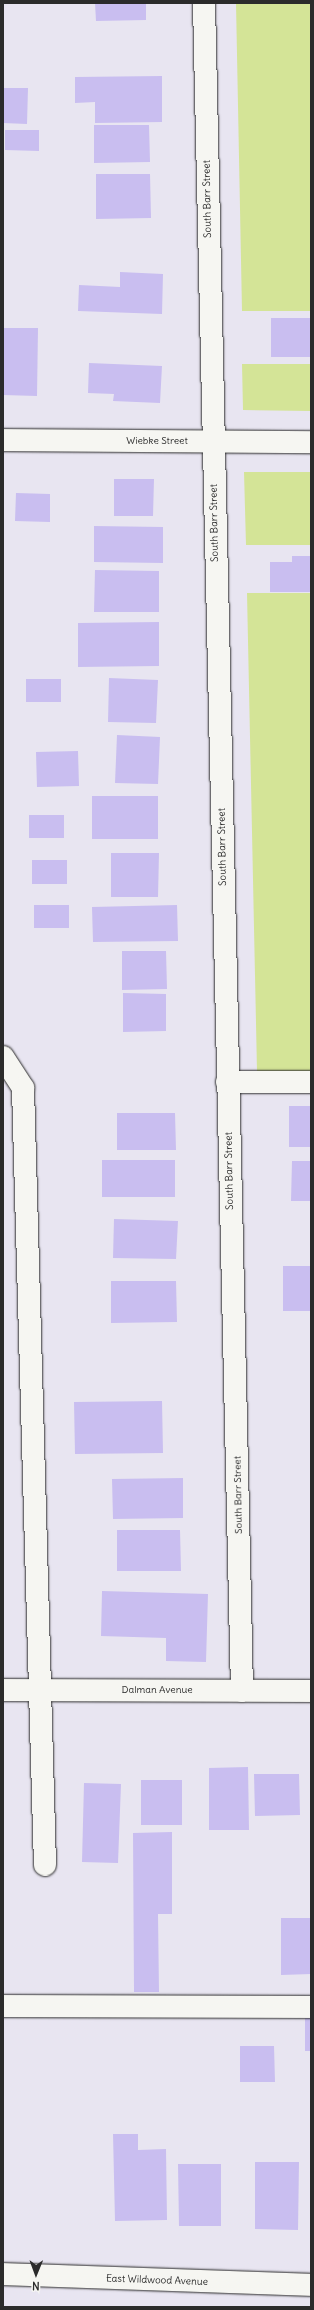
<!DOCTYPE html>
<html>
<head>
<meta charset="utf-8">
<style>
  body { margin:0 }
  #map { position:relative; width:314px; height:2310px; overflow:hidden; background:#e8e5f1; font-family:Delius,sans-serif }
  div>[style] { position:absolute }
  .green>* { inset:0; background:#d4e497 }
  .building>* { inset:0; background:#c9bef0 }
  .roads { filter:drop-shadow(0 0 1px #2b2b2b) drop-shadow(0 0 1px #2b2b2b) }
  .minor>* { height:22px; margin:-11px; padding:0 11px; transform-origin:11px; border-radius:11px; background:#f6f6f2 }
  span { translate:-50% -50%; white-space:nowrap; text-align:center; line-height:1.15; -webkit-text-stroke:3px #f6f6f2; paint-order:stroke }
  .street-label { font-size:10px; color:#2b2b2b }
  .frame { position:absolute; inset:0; border:4px solid #2b2b2b; pointer-events:none }
  .north { position:absolute; left:16px; top:2254px; width:40px; height:40px; -webkit-text-stroke:3px #f6f6f2; paint-order:stroke; rotate:181deg; font-size:11px; font-weight:700; line-height:16px; text-align:center; color:#2b2b2b }
  .north::after { content:''; display:block; margin:auto; width:14px; height:18px; background:#2b2b2b; clip-path:polygon(50% 0,100% 100%,50% 72%,0 100%) }
</style>
</head>
<body>
<div id="map">
  <div class="green">
    <i style="clip-path:polygon(236px 3px,311px 3px,311px 311px,242px 311px)"></i>
    <i style="clip-path:polygon(242px 364px,311px 364px,311px 411px,243px 410px)"></i>
    <i style="clip-path:polygon(244px 472px,311px 472px,311px 545px,246px 545px)"></i>
    <i style="clip-path:polygon(247px 593px,311px 593px,311px 1071px,257px 1071px)"></i>
  </div>
  <div class="building">
    <i style="clip-path:polygon(95px 3px,146px 3px,146px 20px,96px 21px)"></i>
    <i style="clip-path:polygon(162px 76px,162px 122px,95px 123px,95px 102px,75px 103px,75px 77px)"></i>
    <i style="clip-path:polygon(3px 88px,28px 88px,27px 124px,3px 123px)"></i>
    <i style="clip-path:polygon(94px 125px,149px 125px,150px 162px,94px 163px)"></i>
    <i style="clip-path:polygon(5px 130px,39px 130px,39px 151px,5px 150px)"></i>
    <i style="clip-path:polygon(96px 174px,150px 174px,151px 218px,96px 219px)"></i>
    <i style="clip-path:polygon(120px 272px,163px 274px,162px 314px,78px 311px,79px 285px,120px 287px)"></i>
    <i style="clip-path:polygon(271px 318px,311px 318px,311px 357px,271px 357px)"></i>
    <i style="clip-path:polygon(3px 328px,38px 328px,37px 396px,3px 395px)"></i>
    <i style="clip-path:polygon(89px 363px,162px 366px,160px 403px,113px 401px,114px 394px,88px 393px)"></i>
    <i style="clip-path:polygon(114px 479px,154px 479px,153px 516px,114px 516px)"></i>
    <i style="clip-path:polygon(16px 493px,50px 494px,50px 522px,15px 521px)"></i>
    <i style="clip-path:polygon(94px 526px,163px 527px,163px 563px,94px 562px)"></i>
    <i style="clip-path:polygon(292px 556px,311px 556px,311px 592px,270px 592px,270px 562px,292px 562px)"></i>
    <i style="clip-path:polygon(95px 570px,159px 571px,159px 612px,94px 612px)"></i>
    <i style="clip-path:polygon(159px 622px,159px 666px,78px 667px,78px 623px)"></i>
    <i style="clip-path:polygon(109px 678px,158px 680px,156px 723px,108px 722px)"></i>
    <i style="clip-path:polygon(26px 679px,61px 679px,61px 702px,26px 702px)"></i>
    <i style="clip-path:polygon(117px 735px,160px 737px,158px 784px,115px 783px)"></i>
    <i style="clip-path:polygon(78px 751px,79px 786px,37px 787px,36px 752px)"></i>
    <i style="clip-path:polygon(92px 796px,158px 796px,158px 839px,92px 839px)"></i>
    <i style="clip-path:polygon(29px 815px,64px 815px,64px 838px,29px 838px)"></i>
    <i style="clip-path:polygon(111px 853px,159px 853px,158px 897px,111px 897px)"></i>
    <i style="clip-path:polygon(32px 860px,67px 860px,67px 884px,32px 884px)"></i>
    <i style="clip-path:polygon(34px 905px,69px 905px,69px 928px,34px 928px)"></i>
    <i style="clip-path:polygon(177px 905px,178px 941px,93px 942px,92px 907px)"></i>
    <i style="clip-path:polygon(122px 951px,166px 951px,167px 989px,122px 990px)"></i>
    <i style="clip-path:polygon(123px 993px,166px 994px,166px 1031px,123px 1032px)"></i>
    <i style="clip-path:polygon(289px 1106px,311px 1106px,311px 1147px,289px 1147px)"></i>
    <i style="clip-path:polygon(117px 1113px,175px 1113px,176px 1150px,117px 1150px)"></i>
    <i style="clip-path:polygon(102px 1160px,175px 1160px,175px 1197px,102px 1197px)"></i>
    <i style="clip-path:polygon(292px 1161px,311px 1161px,311px 1201px,291px 1201px)"></i>
    <i style="clip-path:polygon(114px 1219px,178px 1221px,176px 1259px,113px 1258px)"></i>
    <i style="clip-path:polygon(283px 1266px,311px 1266px,311px 1311px,283px 1311px)"></i>
    <i style="clip-path:polygon(111px 1281px,176px 1281px,177px 1322px,111px 1323px)"></i>
    <i style="clip-path:polygon(162px 1401px,163px 1453px,75px 1454px,74px 1402px)"></i>
    <i style="clip-path:polygon(183px 1478px,183px 1518px,113px 1519px,112px 1479px)"></i>
    <i style="clip-path:polygon(117px 1530px,180px 1530px,181px 1571px,117px 1571px)"></i>
    <i style="clip-path:polygon(102px 1591px,208px 1594px,206px 1662px,166px 1661px,166px 1638px,101px 1636px)"></i>
    <i style="clip-path:polygon(248px 1767px,249px 1830px,209px 1830px,209px 1768px)"></i>
    <i style="clip-path:polygon(254px 1774px,299px 1774px,300px 1815px,255px 1816px)"></i>
    <i style="clip-path:polygon(141px 1780px,182px 1780px,182px 1825px,141px 1825px)"></i>
    <i style="clip-path:polygon(84px 1783px,121px 1784px,118px 1863px,82px 1862px)"></i>
    <i style="clip-path:polygon(172px 1832px,172px 1914px,158px 1914px,159px 1992px,134px 1992px,133px 1833px)"></i>
    <i style="clip-path:polygon(281px 1918px,311px 1918px,311px 1974px,281px 1975px)"></i>
    <i style="clip-path:polygon(305px 2016px,311px 2016px,311px 2051px,305px 2051px)"></i>
    <i style="clip-path:polygon(240px 2046px,274px 2046px,275px 2082px,240px 2082px)"></i>
    <i style="clip-path:polygon(113px 2134px,138px 2134px,138px 2150px,166px 2149px,167px 2220px,115px 2221px)"></i>
    <i style="clip-path:polygon(255px 2162px,299px 2162px,298px 2230px,255px 2229px)"></i>
    <i style="clip-path:polygon(178px 2164px,221px 2164px,221px 2226px,179px 2226px)"></i>
  </div>
  <div class="roads">
    <div class="minor">
      <i style="left:204px;top:3px;width:1688px;rotate:88.71deg"></i>
      <i style="left:3px;top:440px;width:308px;rotate:0.4deg"></i>
      <i style="left:3px;top:1057px;width:37px;rotate:57deg"></i>
      <i style="left:23px;top:1088px;width:777px;rotate:88.38deg"></i>
      <i style="left:227px;top:1082px;width:84px"></i>
      <i style="left:3px;top:1690px;width:308px;rotate:0.2deg"></i>
      <i style="left:3px;top:2006px;width:308px;rotate:0.2deg"></i>
      <i style="left:3px;top:2274px;width:308px;rotate:2deg"></i>
    </div>
  </div>
  <div class="street-label">
    <span style="left:207px;top:199px;rotate:-91deg">South Barr Street</span>
    <span style="left:157px;top:441px">Wiebke Street</span>
    <span style="left:214px;top:523px;rotate:-91deg">South Barr Street</span>
    <span style="left:222px;top:847px;rotate:-91deg">South Barr Street</span>
    <span style="left:229px;top:1171px;rotate:-91deg">South Barr Street</span>
    <span style="left:238px;top:1495px;rotate:-91deg">South Barr Street</span>
    <span style="left:157px;top:1690px">Dalman Avenue</span>
    <span style="left:157px;top:2280px;rotate:2deg">East Wildwood Avenue</span>
  </div>
  <div class="frame"></div>
  <div class="north">N</div>
</div>
</body>
</html>
